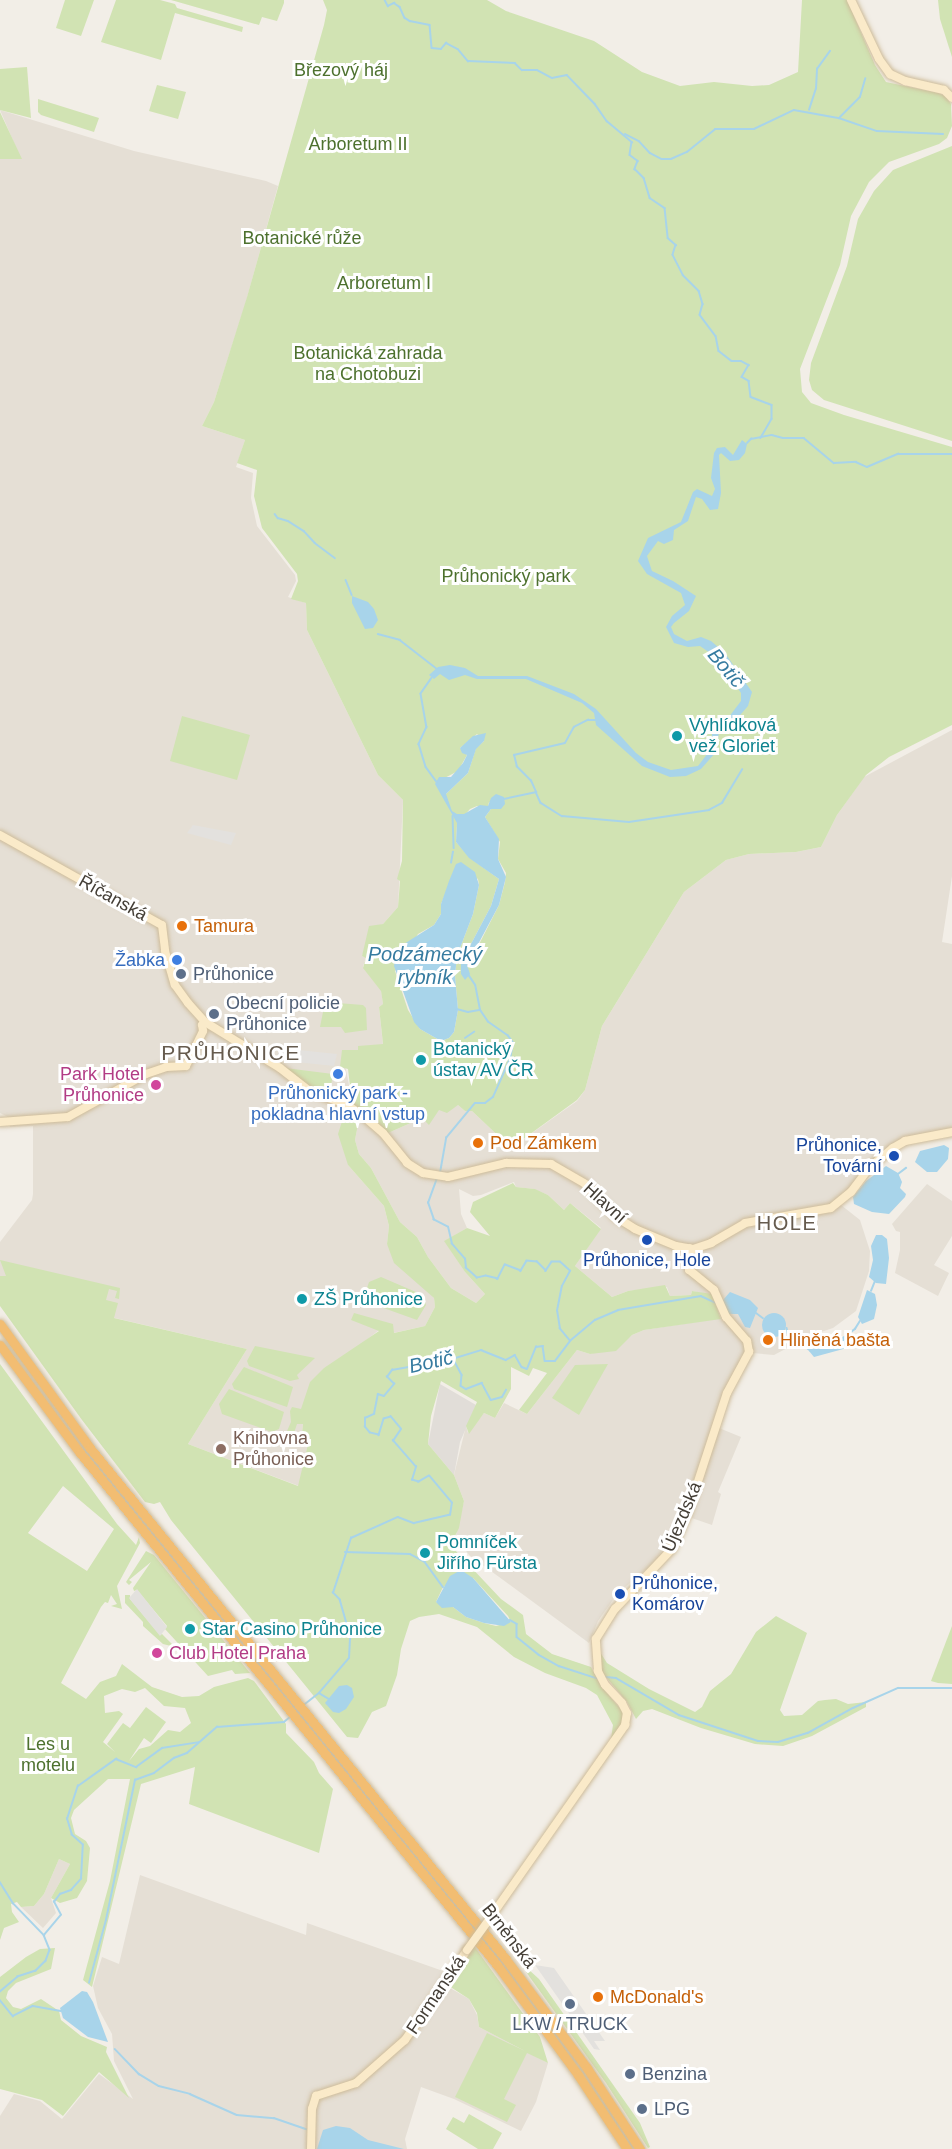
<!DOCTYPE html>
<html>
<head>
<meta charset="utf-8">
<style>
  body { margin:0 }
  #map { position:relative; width:952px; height:2149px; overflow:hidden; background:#f2eee7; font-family:Arial,sans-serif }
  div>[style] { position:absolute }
  .residential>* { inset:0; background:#e5dfd5 }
  .industrial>* { inset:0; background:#e1ddd8 }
  .green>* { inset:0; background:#d1e3b3 }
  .parking>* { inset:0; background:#e3e1de }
  .water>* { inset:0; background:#a8d4ea }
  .round { border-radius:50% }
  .stream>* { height:1.5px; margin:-0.75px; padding:0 0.75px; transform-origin:0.75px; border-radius:0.75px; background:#a8d4ea }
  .roads { filter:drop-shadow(0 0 2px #cebc9a) drop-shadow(0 0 2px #cebc9a) }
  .secondary>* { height:8px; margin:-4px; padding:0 4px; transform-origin:4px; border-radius:4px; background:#faeac9 }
  .highway>* { height:9px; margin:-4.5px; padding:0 4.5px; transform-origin:4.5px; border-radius:4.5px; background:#f2bd72 }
  .bridges { filter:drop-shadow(0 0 2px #cebc9a) drop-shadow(0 0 2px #cebc9a) }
  .secondary-bridge>* { height:8px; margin:-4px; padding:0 4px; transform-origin:4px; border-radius:4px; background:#faeac9 }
  .dots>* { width:16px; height:16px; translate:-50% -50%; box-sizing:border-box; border:3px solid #fff; border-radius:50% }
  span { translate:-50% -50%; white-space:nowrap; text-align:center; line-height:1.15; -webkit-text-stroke:6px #fff; paint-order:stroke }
  .park-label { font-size:18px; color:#4d712e }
  .culture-label { font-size:18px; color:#0d838f }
  .left { translate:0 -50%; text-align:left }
  .street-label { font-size:18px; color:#443e36 }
  .food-label { font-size:18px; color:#c56008 }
  .shop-label { font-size:18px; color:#366cbe }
  .right { translate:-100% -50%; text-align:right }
  .service-label { font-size:18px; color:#4e5e75 }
  .hotel-label { font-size:18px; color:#b23c85 }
  .transit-label { font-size:18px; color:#164399 }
  .education-label { font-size:18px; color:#785e54 }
  .water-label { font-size:20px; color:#367ba0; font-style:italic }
  .neighbourhood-label { font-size:20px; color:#665b4e; letter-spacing:1.5px }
  .quarter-label { font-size:21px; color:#665b4e; letter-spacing:1.5px }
</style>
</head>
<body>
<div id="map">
  <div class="residential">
    <i style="clip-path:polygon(0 110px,134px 151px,266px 181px,278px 186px,245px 305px,214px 402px,202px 426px,245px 440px,236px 467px,253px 473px,251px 498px,257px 526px,295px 575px,296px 581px,288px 597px,306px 603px,307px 630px,378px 775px,403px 800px,398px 907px,383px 924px,375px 927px,362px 956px,366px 957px,363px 967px,381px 990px,383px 1004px,379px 1007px,383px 1045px,358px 1047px,358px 1050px,342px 1050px,351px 1095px,388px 1133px,422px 1118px,433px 1117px,439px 1109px,458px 1105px,465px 1111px,472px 1111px,511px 1148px,577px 1101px,585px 1090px,602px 1026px,684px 892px,726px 860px,749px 854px,796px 852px,821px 847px,837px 815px,864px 777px,952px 730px,952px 876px,942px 942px,952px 944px,952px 1136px,907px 1144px,895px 1150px,875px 1166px,841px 1205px,860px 1220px,870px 1251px,869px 1271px,856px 1311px,833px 1328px,812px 1335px,774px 1355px,752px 1353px,734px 1385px,719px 1428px,741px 1437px,718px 1492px,721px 1494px,712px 1525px,683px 1515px,662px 1556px,617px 1594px,598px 1621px,589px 1643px,469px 1555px,464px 1548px,453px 1548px,464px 1501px,454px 1475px,466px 1426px,468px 1433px,484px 1413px,495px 1418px,504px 1403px,527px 1414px,577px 1350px,590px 1354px,620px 1345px,632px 1335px,644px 1330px,721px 1318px,712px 1295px,692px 1291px,691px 1295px,670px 1296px,667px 1287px,628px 1291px,612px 1297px,575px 1266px,601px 1228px,570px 1203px,564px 1210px,548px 1195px,534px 1189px,516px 1187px,514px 1182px,481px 1195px,473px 1196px,459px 1189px,461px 1214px,467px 1228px,445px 1241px,465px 1272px,485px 1294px,476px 1303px,451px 1288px,428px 1257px,417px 1237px,400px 1222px,371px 1168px,359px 1154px,355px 1140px,358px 1124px,348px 1165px,384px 1206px,389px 1226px,387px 1244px,434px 1298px,435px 1307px,425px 1326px,393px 1333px,352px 1320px,379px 1330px,359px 1346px,304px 1414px,302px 1433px,308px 1444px,299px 1486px,188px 1444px,247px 1349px,0 1291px,0 1242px,32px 1200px,33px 1194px,33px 1126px,10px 1127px,8px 1117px,0 1113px,0 159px,21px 159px)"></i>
    <i style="clip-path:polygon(927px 1184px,952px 1201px,952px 1236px,934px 1265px,949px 1273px,938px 1296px,895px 1273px,900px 1250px,900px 1232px,896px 1231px,892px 1224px)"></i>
    <i style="clip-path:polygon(59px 1859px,70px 1864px,51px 1898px,56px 1913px,43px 1928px,21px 1907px,34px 1906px,44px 1894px)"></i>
    <i style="clip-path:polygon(140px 1875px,306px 1935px,307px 1923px,443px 1971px,438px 1981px,469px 1999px,477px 2015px,479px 2027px,548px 2063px,536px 2102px,521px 2131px,454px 2099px,421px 2087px,405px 2139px,407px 2149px,0 2149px,0 2116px,14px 2094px,40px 2101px,62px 2119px,99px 2074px,133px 2099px,114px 2061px,112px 2034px,98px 2008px,93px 1986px,102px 1957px,119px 1964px)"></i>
  </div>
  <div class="industrial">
    <i style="clip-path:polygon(440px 1384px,476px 1405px,460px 1442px,454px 1475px,428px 1444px)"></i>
  </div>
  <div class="green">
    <i style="clip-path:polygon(65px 0,94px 0,81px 36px,56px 28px)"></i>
    <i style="clip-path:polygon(116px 0,160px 0,175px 4px,177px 8px,243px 27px,242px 32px,175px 13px,161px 60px,101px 42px)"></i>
    <i style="clip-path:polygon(171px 0,284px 0,284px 3px,277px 21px,262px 17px,259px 25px)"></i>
    <i style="clip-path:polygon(evenodd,323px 0,487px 0,506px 11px,594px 41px,642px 72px,680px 86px,714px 82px,752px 86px,769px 85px,798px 72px,802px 0,847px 0,875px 65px,886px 82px,938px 93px,945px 96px,951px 104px,952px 126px,947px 138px,939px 144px,889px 162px,869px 182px,851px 216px,840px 265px,800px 369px,802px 392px,811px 403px,844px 415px,952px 447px,952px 725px,889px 757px,866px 775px,837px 815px,821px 847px,796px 852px,749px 854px,726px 860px,684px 892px,602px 1026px,585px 1090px,577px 1100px,511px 1148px,472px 1111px,465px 1111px,458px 1105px,447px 1113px,439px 1110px,429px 1125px,422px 1118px,388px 1133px,370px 1118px,310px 1089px,285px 1068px,333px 1074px,330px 1091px,351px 1094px,348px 1069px,340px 1067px,342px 1050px,358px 1050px,358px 1046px,383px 1044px,379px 1007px,383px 1004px,381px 991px,363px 968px,366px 958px,362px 956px,369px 926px,383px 924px,398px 907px,400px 881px,397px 879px,402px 861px,403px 800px,378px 775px,307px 630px,306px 603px,291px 599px,298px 581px,297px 574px,262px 528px,254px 496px,257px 470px,237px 463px,245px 440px,202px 426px,214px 402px,247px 297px,324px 25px,327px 10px,323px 0,477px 734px,484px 741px,476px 748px,468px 773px,446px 794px,437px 782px,458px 771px,467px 755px,460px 748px,477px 734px,323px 0,489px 802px,496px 809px,491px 809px,485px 817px,500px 842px,498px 859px,506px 873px,505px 882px,499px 905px,467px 968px,461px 963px,491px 906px,499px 879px,470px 858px,456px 842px,457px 824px,470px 809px,477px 806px,488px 807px,489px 802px,323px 0,457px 866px,478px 879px,479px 885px,473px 914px,457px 956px,455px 976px,458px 1010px,454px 1032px,449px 1038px,441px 1041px,420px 1029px,408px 1010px,395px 971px,418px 934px,434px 925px,441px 914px,441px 904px,457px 866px)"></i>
    <i style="clip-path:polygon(938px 0,952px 0,952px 57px,940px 19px)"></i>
    <i style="clip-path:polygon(27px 67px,31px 118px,0 110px,0 69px)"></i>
    <i style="clip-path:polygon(157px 85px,186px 92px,178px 119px,149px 111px)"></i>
    <i style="clip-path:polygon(38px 99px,99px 118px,94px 132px,41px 115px,38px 112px)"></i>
    <i style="clip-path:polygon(0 112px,22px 159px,0 159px)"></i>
    <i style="clip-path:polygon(952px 146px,952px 441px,824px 400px,812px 390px,809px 380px,811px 363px,847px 266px,858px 219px,874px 191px,893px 170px)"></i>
    <i style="clip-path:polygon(182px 716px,250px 735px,237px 780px,170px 761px)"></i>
    <i style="clip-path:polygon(325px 1002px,363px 1005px,366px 1008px,367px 1030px,345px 1033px,341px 1027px,320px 1027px)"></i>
    <i style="clip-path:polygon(evenodd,345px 1112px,358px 1124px,355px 1140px,359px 1154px,371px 1168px,400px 1222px,417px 1237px,428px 1257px,451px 1288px,476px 1303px,485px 1294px,465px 1272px,444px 1241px,467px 1228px,490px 1236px,470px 1212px,473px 1202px,513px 1183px,516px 1187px,535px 1189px,548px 1195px,564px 1210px,570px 1203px,601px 1229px,575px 1266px,612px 1297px,628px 1291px,665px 1285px,670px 1296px,691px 1295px,692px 1291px,712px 1294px,721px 1319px,644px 1330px,632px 1335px,616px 1351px,590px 1354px,577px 1350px,527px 1414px,519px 1410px,547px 1373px,533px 1368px,529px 1376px,511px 1367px,511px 1389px,495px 1418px,484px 1413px,469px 1434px,466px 1426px,477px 1402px,441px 1381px,431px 1416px,428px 1444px,454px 1475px,464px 1501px,459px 1528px,453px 1540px,453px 1548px,501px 1599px,523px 1615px,526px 1634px,552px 1654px,591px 1667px,601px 1686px,623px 1712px,622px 1724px,611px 1739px,613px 1725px,597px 1695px,586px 1688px,545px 1673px,514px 1657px,477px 1627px,439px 1614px,419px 1617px,410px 1621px,401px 1649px,397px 1675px,386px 1706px,372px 1712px,358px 1738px,347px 1737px,171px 1520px,160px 1502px,154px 1504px,145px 1502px,82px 1420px,0 1306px,0 1276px,6px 1276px,0 1260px,120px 1288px,119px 1299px,115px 1298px,117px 1291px,109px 1289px,106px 1300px,118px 1303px,114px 1318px,247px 1349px,188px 1444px,298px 1486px,308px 1444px,302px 1433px,303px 1424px,297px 1424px,294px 1433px,287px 1431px,291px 1422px,290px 1411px,292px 1407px,301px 1409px,310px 1382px,324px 1368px,379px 1331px,351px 1320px,354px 1313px,393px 1324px,394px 1333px,425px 1326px,435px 1307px,434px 1298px,394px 1263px,387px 1244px,389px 1226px,384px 1206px,348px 1165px,338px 1134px,345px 1112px,473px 1578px,508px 1616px,511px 1622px,496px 1626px,484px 1623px,466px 1617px,453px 1607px,436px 1602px,443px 1587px,473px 1578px)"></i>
    <i style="clip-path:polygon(381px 1277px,423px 1295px,426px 1305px,417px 1320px,364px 1301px,368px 1298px,366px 1291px,369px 1282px)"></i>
    <i style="clip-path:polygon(255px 1346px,315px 1358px,297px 1375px,299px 1379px,290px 1381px,249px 1366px,247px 1361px)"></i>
    <i style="clip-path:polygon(evenodd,0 1364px,117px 1524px,136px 1545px,139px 1537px,140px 1543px,117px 1586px,122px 1609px,111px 1606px,117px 1604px,111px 1595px,108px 1603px,105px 1602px,101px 1607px,61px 1683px,86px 1699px,100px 1682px,116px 1676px,122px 1664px,152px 1687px,182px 1697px,199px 1696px,214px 1687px,248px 1678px,254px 1681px,286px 1724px,286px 1733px,314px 1762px,319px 1773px,333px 1789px,319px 1853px,189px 1804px,195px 1767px,141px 1784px,92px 1987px,83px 1980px,110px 1881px,130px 1779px,108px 1779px,74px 1810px,71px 1818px,75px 1834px,86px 1841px,90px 1848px,87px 1881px,77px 1898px,60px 1903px,51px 1898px,70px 1864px,59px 1859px,44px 1894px,34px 1906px,21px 1907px,17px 1902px,11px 1904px,12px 1912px,19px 1922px,4px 1928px,0 1940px,0 1364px,63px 1486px,114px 1529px,87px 1571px,28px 1533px,63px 1486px,0 1364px,145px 1688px,164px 1706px,185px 1708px,191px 1723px,180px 1732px,168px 1730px,150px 1746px,139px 1749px,129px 1761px,144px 1738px,151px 1743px,166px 1722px,146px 1707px,130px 1728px,123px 1723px,107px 1744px,115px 1752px,103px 1742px,123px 1714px,119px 1711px,105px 1713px,104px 1696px,122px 1689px,135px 1692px,145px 1688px)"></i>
    <i style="clip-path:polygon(608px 1364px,579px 1415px,552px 1398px,575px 1365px)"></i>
    <i style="clip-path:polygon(244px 1367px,293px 1387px,287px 1407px,234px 1389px,232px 1384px)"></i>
    <i style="clip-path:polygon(229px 1389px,284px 1412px,279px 1429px,272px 1432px,222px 1414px,219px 1404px)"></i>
    <i style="clip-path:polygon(146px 1551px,154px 1555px,250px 1673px,235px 1674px,232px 1670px,208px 1676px,165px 1629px,167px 1626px,137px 1590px,134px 1591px,133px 1588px,151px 1562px,129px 1580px,132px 1582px,129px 1585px,126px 1582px)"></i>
    <i style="clip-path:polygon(125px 1595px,130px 1595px,130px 1599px,160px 1635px,162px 1634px,175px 1647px,163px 1644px,143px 1626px,143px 1622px,125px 1603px)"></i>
    <i style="clip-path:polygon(776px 1616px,807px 1633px,780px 1710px,784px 1716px,802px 1715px,818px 1701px,825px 1700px,836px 1699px,848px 1704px,866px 1702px,866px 1707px,812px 1736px,783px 1746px,755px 1744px,701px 1728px,652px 1709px,643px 1711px,636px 1719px,627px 1702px,601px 1671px,600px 1652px,607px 1663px,649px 1689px,695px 1712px,702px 1707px,710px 1691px,731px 1674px,756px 1632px)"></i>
    <i style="clip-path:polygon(952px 1626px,952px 1684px,938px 1683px,931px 1681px)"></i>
    <i style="clip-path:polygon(474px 1946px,540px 2037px,548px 2063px,527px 2053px,504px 2099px,516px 2105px,507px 2122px,455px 2097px,487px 2033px,525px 2051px,479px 2027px,477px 2013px,469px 1999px,446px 1984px)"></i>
    <i style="clip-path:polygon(55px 1948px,51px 1969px,16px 1983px,8px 1991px,6px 1998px,13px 2007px,21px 2009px,41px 1999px,59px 2011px,61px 2020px,81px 2036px,107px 2047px,106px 2052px,129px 2098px,99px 2072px,63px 2116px,42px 2100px,0 2089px,0 1977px,26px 1957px,40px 1949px)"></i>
    <i style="clip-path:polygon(516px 1958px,539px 1979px,640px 2123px,650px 2147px,648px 2148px,606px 2083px)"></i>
    <i style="clip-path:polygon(469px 2114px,502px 2133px,493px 2149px,478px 2149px,446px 2129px,453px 2117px,464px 2123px)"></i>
  </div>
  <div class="parking">
    <i style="clip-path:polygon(193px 825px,236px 833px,231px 845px,187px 833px)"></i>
    <i style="clip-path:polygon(279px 1048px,337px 1054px,334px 1066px,277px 1060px)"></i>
    <i style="clip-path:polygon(137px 1589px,167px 1627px,160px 1636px,129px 1598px)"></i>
    <i style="clip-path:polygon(535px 1965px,554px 1968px,605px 2041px,594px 2041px,600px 2050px,594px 2049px)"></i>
  </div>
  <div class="water">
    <i style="clip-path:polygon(742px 440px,747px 444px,745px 453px,739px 460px,730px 461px,721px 453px,719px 455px,721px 493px,718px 509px,710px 510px,702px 499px,696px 497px,688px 521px,674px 530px,673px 540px,664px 544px,658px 541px,647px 556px,652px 571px,673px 581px,696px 596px,689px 611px,674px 623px,671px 627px,674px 634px,687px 641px,701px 637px,711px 641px,725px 653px,752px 692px,748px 706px,728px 729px,719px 732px,716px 752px,701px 769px,686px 776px,670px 777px,642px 766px,596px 725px,594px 713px,582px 703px,526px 679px,477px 679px,465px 675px,449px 680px,440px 674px,434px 679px,429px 675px,438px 667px,450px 665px,465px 668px,478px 676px,527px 676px,574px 694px,596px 709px,636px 753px,648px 762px,671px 770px,698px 766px,711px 749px,712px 733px,709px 727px,722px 726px,741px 701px,741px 693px,720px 662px,710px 653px,700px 646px,688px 647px,674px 643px,666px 627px,672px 616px,685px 605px,681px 593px,647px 574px,638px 561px,648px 538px,681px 522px,693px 492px,697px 489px,712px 496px,715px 489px,711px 478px,714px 453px,717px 448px,725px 447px,733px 455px)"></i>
    <i style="clip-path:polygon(352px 596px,368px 602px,374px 609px,378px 620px,373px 628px,365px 629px,352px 603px)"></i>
    <i style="clip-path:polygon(486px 733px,484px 741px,476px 749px,468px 773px,446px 794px,452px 811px,457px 814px,464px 814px,480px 805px,488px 806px,491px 798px,496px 794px,504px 797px,505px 804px,501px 809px,491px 809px,485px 817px,499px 839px,498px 859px,506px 877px,499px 905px,467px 965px,470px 974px,465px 980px,461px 974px,461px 963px,491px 906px,499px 879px,469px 858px,456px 842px,457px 823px,435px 784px,439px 777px,451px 777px,463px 763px,467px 755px,462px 753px,460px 748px,473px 736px)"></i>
    <i style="clip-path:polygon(461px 862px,475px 872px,479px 885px,473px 914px,457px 956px,455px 976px,458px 1010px,454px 1032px,449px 1038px,441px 1041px,420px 1029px,414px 1022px,394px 966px,396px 955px,404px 944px,434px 925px,441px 914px,441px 904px,449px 881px,456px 864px)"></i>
    <i style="clip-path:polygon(944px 1145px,949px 1148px,948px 1159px,937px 1172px,927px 1172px,915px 1162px,920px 1151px)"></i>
    <i style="clip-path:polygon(886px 1166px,898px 1173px,902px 1182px,900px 1188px,906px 1194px,905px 1197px,889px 1214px,872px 1212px,854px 1204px,853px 1197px,866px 1181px)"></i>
    <i style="clip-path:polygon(876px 1235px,882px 1235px,887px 1239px,889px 1258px,886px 1284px,876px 1283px,869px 1277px,873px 1260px,871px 1246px)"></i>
    <i style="clip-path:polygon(867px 1290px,875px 1294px,877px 1305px,874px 1319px,862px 1324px,858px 1317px)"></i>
    <i style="clip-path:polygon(730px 1292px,750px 1300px,758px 1308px,750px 1328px,745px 1327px,738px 1314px,728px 1314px,723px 1300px)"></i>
    <i class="round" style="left:762px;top:1313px;width:24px;height:24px"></i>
    <i style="clip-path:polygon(821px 1335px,844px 1338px,848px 1341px,847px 1348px,814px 1357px,809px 1351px,812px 1341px)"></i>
    <i style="clip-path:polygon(461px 1570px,473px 1578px,511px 1622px,504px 1626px,484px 1623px,466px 1617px,453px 1607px,442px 1608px,436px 1602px,450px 1576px)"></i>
    <i style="clip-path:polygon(347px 1685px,352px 1688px,354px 1697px,346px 1709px,339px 1713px,333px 1712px,325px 1703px,339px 1686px)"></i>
    <i style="clip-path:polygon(82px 1991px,87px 1992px,93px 2002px,108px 2042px,88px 2037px,63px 2018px,60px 2008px)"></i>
    <i style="clip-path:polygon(336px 2126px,350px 2128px,368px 2140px,404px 2149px,317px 2149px,323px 2130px)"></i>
  </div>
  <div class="stream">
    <i style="left:385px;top:0;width:7px;rotate:63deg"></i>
    <i style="left:388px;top:6px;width:7px;rotate:-27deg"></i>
    <i style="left:394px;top:3px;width:7px;rotate:34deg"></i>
    <i style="left:400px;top:7px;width:12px;rotate:66deg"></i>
    <i style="left:405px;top:18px;width:6px;rotate:31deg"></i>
    <i style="left:410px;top:21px;width:20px;rotate:11deg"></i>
    <i style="left:430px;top:25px;width:23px;rotate:85deg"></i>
    <i style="left:432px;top:48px;width:9px;rotate:6deg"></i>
    <i style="left:441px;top:49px;width:8px;rotate:-50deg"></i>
    <i style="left:446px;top:43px;width:13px;rotate:27deg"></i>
    <i style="left:458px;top:49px;width:16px;rotate:50deg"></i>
    <i style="left:468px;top:61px;width:47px;rotate:2.4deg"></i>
    <i style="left:515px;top:63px;width:10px;rotate:45deg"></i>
    <i style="left:522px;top:70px;width:15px"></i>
    <i style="left:537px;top:70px;width:17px;rotate:28deg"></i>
    <i style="left:552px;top:78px;width:15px;rotate:-11deg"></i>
    <i style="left:567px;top:75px;width:40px;rotate:46deg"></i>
    <i style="left:595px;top:104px;width:21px;rotate:55deg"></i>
    <i style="left:607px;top:121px;width:33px;rotate:40deg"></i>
    <i style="left:632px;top:142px;width:13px;rotate:99deg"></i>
    <i style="left:630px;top:155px;width:10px;rotate:37deg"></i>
    <i style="left:638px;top:161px;width:9px;rotate:111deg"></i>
    <i style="left:635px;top:169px;width:13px;rotate:45deg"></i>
    <i style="left:644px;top:178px;width:21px;rotate:73deg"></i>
    <i style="left:650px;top:198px;width:18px;rotate:34deg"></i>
    <i style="left:665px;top:208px;width:30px;rotate:84deg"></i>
    <i style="left:668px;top:238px;width:11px;rotate:41deg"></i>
    <i style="left:676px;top:245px;width:10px;rotate:107deg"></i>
    <i style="left:673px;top:255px;width:22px;rotate:63deg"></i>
    <i style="left:683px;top:275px;width:23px;rotate:45deg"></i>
    <i style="left:699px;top:291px;width:14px;rotate:73deg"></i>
    <i style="left:703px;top:304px;width:11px;rotate:105deg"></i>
    <i style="left:700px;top:315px;width:26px;rotate:53deg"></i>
    <i style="left:716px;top:336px;width:15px;rotate:79deg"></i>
    <i style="left:719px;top:351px;width:16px;rotate:38deg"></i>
    <i style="left:732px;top:361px;width:9px"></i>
    <i style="left:741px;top:361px;width:9px;rotate:27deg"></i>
    <i style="left:749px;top:365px;width:14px;rotate:120deg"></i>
    <i style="left:742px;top:377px;width:8px;rotate:30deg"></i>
    <i style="left:749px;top:381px;width:16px;rotate:83deg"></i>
    <i style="left:751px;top:397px;width:22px;rotate:21deg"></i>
    <i style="left:772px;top:405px;width:14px;rotate:90deg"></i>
    <i style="left:772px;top:419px;width:22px;rotate:120deg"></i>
    <i style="left:809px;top:110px;width:22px;rotate:-72deg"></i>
    <i style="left:816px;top:89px;width:20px;rotate:-87deg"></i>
    <i style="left:817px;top:69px;width:22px;rotate:-54deg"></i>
    <i style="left:840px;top:117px;width:28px;rotate:-45deg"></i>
    <i style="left:860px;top:97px;width:19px;rotate:-74deg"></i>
    <i style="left:625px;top:134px;width:16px;rotate:27deg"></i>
    <i style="left:639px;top:141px;width:16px;rotate:47deg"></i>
    <i style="left:650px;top:153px;width:13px;rotate:27deg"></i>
    <i style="left:662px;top:159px;width:9px"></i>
    <i style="left:671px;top:159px;width:17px;rotate:-24deg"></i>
    <i style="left:687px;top:152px;width:36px;rotate:-39deg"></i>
    <i style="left:715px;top:129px;width:39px"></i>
    <i style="left:754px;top:129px;width:44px;rotate:-25.4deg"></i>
    <i style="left:794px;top:110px;width:46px;rotate:10.1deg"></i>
    <i style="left:839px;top:118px;width:40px;rotate:18.9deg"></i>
    <i style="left:877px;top:131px;width:66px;rotate:2.6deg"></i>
    <i style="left:747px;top:443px;width:6px;rotate:-45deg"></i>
    <i style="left:751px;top:439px;width:21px;rotate:-11deg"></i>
    <i style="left:772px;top:435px;width:11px;rotate:15deg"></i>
    <i style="left:783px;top:438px;width:21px"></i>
    <i style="left:804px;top:438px;width:39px;rotate:40deg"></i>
    <i style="left:834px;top:463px;width:22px;rotate:-3deg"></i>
    <i style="left:856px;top:462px;width:12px;rotate:24deg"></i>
    <i style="left:867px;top:467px;width:34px;rotate:-23deg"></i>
    <i style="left:898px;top:454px;width:54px"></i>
    <i style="left:275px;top:514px;width:5px;rotate:53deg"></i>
    <i style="left:278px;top:518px;width:10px;rotate:17deg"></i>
    <i style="left:288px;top:521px;width:19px;rotate:32deg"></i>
    <i style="left:304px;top:531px;width:16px;rotate:47deg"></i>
    <i style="left:315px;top:543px;width:25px;rotate:37deg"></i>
    <i style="left:346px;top:580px;width:16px;rotate:68deg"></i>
    <i style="left:378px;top:634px;width:23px;rotate:15deg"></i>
    <i style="left:400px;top:640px;width:46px;rotate:37.9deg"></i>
    <i style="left:432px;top:678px;width:19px;rotate:125deg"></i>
    <i style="left:421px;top:694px;width:34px;rotate:80deg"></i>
    <i style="left:427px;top:727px;width:19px;rotate:115deg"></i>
    <i style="left:419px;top:744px;width:24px;rotate:73deg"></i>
    <i style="left:426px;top:767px;width:19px;rotate:54deg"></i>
    <i style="left:735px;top:720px;width:10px;rotate:61deg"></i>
    <i style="left:536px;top:792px;width:12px;rotate:66deg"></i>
    <i style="left:541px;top:803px;width:25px;rotate:32deg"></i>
    <i style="left:562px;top:816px;width:67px;rotate:5.1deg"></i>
    <i style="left:629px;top:822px;width:81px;rotate:-8.5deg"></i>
    <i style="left:709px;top:810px;width:15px;rotate:-28deg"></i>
    <i style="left:722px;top:803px;width:39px;rotate:-59deg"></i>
    <i style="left:504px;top:799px;width:33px;rotate:-12deg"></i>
    <i style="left:536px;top:792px;width:12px;rotate:-114deg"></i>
    <i style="left:531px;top:781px;width:20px;rotate:-135deg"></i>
    <i style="left:517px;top:767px;width:12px;rotate:-104deg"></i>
    <i style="left:514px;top:755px;width:52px;rotate:-13.2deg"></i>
    <i style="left:565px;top:743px;width:18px;rotate:-61deg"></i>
    <i style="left:574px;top:727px;width:16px;rotate:-27deg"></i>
    <i style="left:588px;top:720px;width:8px"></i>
    <i style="left:453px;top:816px;width:32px;rotate:88deg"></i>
    <i style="left:451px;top:863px;width:11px;rotate:-80deg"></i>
    <i style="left:457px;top:1009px;width:11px;rotate:15deg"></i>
    <i style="left:468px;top:1012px;width:11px;rotate:-10deg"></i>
    <i style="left:465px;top:1038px;width:11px;rotate:-34deg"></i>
    <i style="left:440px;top:1173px;width:36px;rotate:-80deg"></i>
    <i style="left:446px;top:1138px;width:45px;rotate:-50.4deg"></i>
    <i style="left:475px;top:1103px;width:10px"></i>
    <i style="left:485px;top:1103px;width:10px;rotate:-37deg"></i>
    <i style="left:493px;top:1097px;width:42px;rotate:-65.9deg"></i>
    <i style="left:510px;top:1059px;width:16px;rotate:-79deg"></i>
    <i style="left:513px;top:1043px;width:9px;rotate:-126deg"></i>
    <i style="left:508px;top:1036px;width:24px;rotate:-145deg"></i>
    <i style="left:488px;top:1022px;width:14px;rotate:-124deg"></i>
    <i style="left:480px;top:1010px;width:25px;rotate:-101deg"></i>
    <i style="left:475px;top:985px;width:11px;rotate:-124deg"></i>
    <i style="left:898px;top:1174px;width:10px;rotate:-37deg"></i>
    <i style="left:871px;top:1291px;width:11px;rotate:-68deg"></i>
    <i style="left:755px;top:1312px;width:10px;rotate:37deg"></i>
    <i style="left:787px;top:1328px;width:5px;rotate:79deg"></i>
    <i style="left:788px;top:1333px;width:28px;rotate:38deg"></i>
    <i style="left:843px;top:1338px;width:15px;rotate:-37deg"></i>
    <i style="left:855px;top:1329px;width:9px;rotate:-58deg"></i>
    <i style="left:571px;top:1340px;width:31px;rotate:-40deg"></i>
    <i style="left:595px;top:1320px;width:25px;rotate:-23deg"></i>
    <i style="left:618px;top:1310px;width:84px;rotate:-9.6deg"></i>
    <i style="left:701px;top:1296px;width:19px;rotate:25deg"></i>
    <i style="left:454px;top:1360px;width:17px;rotate:62deg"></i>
    <i style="left:462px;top:1375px;width:11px;rotate:95deg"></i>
    <i style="left:461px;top:1386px;width:6px;rotate:31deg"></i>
    <i style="left:466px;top:1389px;width:17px;rotate:-21deg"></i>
    <i style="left:482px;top:1383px;width:19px;rotate:62deg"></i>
    <i style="left:491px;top:1400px;width:11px;rotate:-15deg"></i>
    <i style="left:502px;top:1397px;width:8px;rotate:-60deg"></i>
    <i style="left:345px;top:1552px;width:65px;rotate:1.8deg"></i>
    <i style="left:410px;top:1554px;width:17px;rotate:28deg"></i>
    <i style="left:425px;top:1562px;width:31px;rotate:54deg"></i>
    <i style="left:510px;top:1620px;width:8px;rotate:30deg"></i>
    <i style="left:517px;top:1624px;width:13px;rotate:90deg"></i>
    <i style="left:517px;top:1637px;width:28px;rotate:39deg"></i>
    <i style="left:539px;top:1655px;width:23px;rotate:29deg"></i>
    <i style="left:559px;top:1666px;width:42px;rotate:18deg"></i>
    <i style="left:606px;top:1677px;width:10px;rotate:6deg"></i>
    <i style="left:616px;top:1678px;width:73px;rotate:30.4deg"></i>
    <i style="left:679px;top:1715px;width:83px;rotate:18.2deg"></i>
    <i style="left:758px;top:1741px;width:20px;rotate:3deg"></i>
    <i style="left:778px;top:1742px;width:31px;rotate:-17deg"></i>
    <i style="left:808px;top:1733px;width:51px;rotate:-29.1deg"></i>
    <i style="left:853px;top:1708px;width:49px;rotate:-24deg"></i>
    <i style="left:898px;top:1688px;width:54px"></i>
    <i style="left:319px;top:1693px;width:12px;rotate:31deg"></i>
    <i style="left:305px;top:1704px;width:18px;rotate:-38deg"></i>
    <i style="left:319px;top:1693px;width:46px;rotate:-49.4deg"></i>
    <i style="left:349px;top:1658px;width:22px;rotate:-87deg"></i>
    <i style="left:350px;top:1636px;width:37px;rotate:-106deg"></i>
    <i style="left:340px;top:1600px;width:10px;rotate:-135deg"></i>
    <i style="left:333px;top:1593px;width:58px;rotate:-71.9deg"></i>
    <i style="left:351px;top:1538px;width:51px;rotate:-24.1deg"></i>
    <i style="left:398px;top:1517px;width:17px;rotate:21deg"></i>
    <i style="left:414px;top:1523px;width:37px;rotate:-13deg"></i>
    <i style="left:450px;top:1515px;width:12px;rotate:-81deg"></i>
    <i style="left:452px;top:1503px;width:35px;rotate:-130deg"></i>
    <i style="left:429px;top:1476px;width:12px;rotate:149deg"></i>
    <i style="left:419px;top:1482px;width:7px;rotate:-164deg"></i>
    <i style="left:412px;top:1480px;width:14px;rotate:-73deg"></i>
    <i style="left:416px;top:1467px;width:35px;rotate:-131deg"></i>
    <i style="left:393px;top:1441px;width:14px;rotate:-56deg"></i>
    <i style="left:401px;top:1429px;width:16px;rotate:-130deg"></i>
    <i style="left:391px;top:1417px;width:7px;rotate:164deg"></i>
    <i style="left:384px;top:1419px;width:17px;rotate:107deg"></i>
    <i style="left:379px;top:1435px;width:9px;rotate:-167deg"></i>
    <i style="left:370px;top:1433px;width:8px;rotate:-130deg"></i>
    <i style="left:365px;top:1427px;width:9px;rotate:-90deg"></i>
    <i style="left:365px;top:1418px;width:10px;rotate:-24deg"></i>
    <i style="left:374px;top:1414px;width:20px;rotate:-79deg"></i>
    <i style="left:378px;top:1394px;width:6px;rotate:18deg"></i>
    <i style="left:384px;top:1396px;width:16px;rotate:-50deg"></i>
    <i style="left:394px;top:1384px;width:10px;rotate:-135deg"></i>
    <i style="left:387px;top:1377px;width:9px;rotate:-54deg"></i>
    <i style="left:392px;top:1370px;width:58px;rotate:-10deg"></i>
    <i style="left:449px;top:1360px;width:34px;rotate:-17deg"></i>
    <i style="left:481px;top:1350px;width:27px;rotate:22deg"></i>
    <i style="left:506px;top:1360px;width:10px;rotate:-29deg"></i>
    <i style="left:515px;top:1355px;width:14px;rotate:60deg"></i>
    <i style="left:522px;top:1367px;width:5px;rotate:22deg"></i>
    <i style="left:527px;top:1369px;width:24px;rotate:-68deg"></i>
    <i style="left:536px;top:1347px;width:7px;rotate:-8deg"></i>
    <i style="left:543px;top:1346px;width:15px;rotate:82deg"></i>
    <i style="left:545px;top:1361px;width:10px"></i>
    <i style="left:555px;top:1361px;width:25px;rotate:-53deg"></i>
    <i style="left:570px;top:1341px;width:16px;rotate:-130deg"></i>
    <i style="left:560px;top:1329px;width:18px;rotate:-99deg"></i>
    <i style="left:557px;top:1311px;width:25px;rotate:-79deg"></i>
    <i style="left:562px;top:1286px;width:17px;rotate:-62deg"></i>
    <i style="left:570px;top:1271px;width:13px;rotate:-138deg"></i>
    <i style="left:560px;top:1262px;width:8px;rotate:180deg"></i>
    <i style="left:552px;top:1262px;width:11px;rotate:124deg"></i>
    <i style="left:546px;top:1271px;width:13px;rotate:-135deg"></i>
    <i style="left:537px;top:1262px;width:10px;rotate:-174deg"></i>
    <i style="left:527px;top:1261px;width:12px;rotate:121deg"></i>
    <i style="left:521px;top:1271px;width:17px;rotate:-159deg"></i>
    <i style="left:505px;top:1265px;width:16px;rotate:117deg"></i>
    <i style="left:498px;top:1279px;width:12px;rotate:-166deg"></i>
    <i style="left:486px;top:1276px;width:9px;rotate:167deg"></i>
    <i style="left:477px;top:1278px;width:15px;rotate:-138deg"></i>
    <i style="left:466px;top:1268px;width:9px;rotate:-96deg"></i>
    <i style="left:465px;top:1259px;width:20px;rotate:-131deg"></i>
    <i style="left:452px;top:1244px;width:17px;rotate:-103deg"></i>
    <i style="left:448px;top:1227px;width:16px;rotate:-153deg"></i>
    <i style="left:434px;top:1220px;width:18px;rotate:-109deg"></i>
    <i style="left:428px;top:1203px;width:27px;rotate:-70deg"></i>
    <i style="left:0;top:1882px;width:25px;rotate:58deg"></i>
    <i style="left:13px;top:1903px;width:45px;rotate:45.9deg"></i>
    <i style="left:44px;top:1935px;width:16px;rotate:68deg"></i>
    <i style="left:50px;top:1950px;width:12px;rotate:110deg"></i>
    <i style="left:46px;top:1961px;width:14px;rotate:135deg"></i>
    <i style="left:36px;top:1971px;width:19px;rotate:162deg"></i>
    <i style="left:18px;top:1977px;width:23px;rotate:140deg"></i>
    <i style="left:44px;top:1935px;width:26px;rotate:-50deg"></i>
    <i style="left:61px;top:1915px;width:15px;rotate:-118deg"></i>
    <i style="left:54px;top:1902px;width:10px;rotate:-53deg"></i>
    <i style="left:60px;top:1894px;width:12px;rotate:-20deg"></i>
    <i style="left:71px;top:1890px;width:15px;rotate:-48deg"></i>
    <i style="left:81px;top:1879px;width:34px;rotate:-87deg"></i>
    <i style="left:83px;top:1845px;width:15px;rotate:-138deg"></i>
    <i style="left:72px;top:1835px;width:17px;rotate:-107deg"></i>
    <i style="left:67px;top:1819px;width:35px;rotate:-72deg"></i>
    <i style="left:78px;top:1786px;width:47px;rotate:-35.4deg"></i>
    <i style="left:116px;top:1759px;width:22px;rotate:22deg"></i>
    <i style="left:136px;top:1767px;width:32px;rotate:-36deg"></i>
    <i style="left:162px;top:1748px;width:37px;rotate:-9deg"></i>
    <i style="left:89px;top:1983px;width:65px;rotate:-74.9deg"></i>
    <i style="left:106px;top:1920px;width:143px;rotate:-78.3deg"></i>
    <i style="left:135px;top:1780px;width:20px;rotate:-20deg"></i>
    <i style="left:154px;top:1773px;width:25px;rotate:-37deg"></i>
    <i style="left:174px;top:1758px;width:14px;rotate:-21deg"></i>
    <i style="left:187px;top:1753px;width:40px;rotate:-41deg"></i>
    <i style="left:217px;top:1727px;width:67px;rotate:-4.3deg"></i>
    <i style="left:284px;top:1722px;width:8px;rotate:-40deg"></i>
    <i style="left:0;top:2000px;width:21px;rotate:51deg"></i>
    <i style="left:13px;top:2016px;width:22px;rotate:-27deg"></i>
    <i style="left:33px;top:2006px;width:28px;rotate:10deg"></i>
    <i style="left:115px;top:2049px;width:35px;rotate:46deg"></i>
    <i style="left:139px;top:2074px;width:23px;rotate:31deg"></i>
    <i style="left:159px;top:2086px;width:32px;rotate:14deg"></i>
    <i style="left:190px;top:2094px;width:51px;rotate:24.1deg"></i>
    <i style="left:237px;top:2115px;width:37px;rotate:5deg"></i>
    <i style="left:274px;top:2118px;width:34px;rotate:19deg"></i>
  </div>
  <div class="roads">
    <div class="secondary">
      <i style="left:851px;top:0;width:65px;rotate:64.6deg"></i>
      <i style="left:879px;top:59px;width:19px;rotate:54deg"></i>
      <i style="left:890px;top:74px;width:17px;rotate:25deg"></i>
      <i style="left:905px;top:81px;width:40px;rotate:13deg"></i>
      <i style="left:944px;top:90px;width:11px;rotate:45deg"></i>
      <i style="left:0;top:835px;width:185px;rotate:29.1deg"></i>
      <i style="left:162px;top:925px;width:26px;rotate:83deg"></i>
      <i style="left:165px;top:951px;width:35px;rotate:74deg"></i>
      <i style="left:175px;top:985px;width:22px;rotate:54deg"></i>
      <i style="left:188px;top:1003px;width:25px;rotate:48deg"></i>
      <i style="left:205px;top:1022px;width:88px;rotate:31.5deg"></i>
      <i style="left:280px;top:1068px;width:39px;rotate:38deg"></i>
      <i style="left:311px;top:1092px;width:36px;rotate:19deg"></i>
      <i style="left:345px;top:1104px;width:19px;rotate:32deg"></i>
      <i style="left:361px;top:1114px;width:29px;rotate:41deg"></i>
      <i style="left:383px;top:1133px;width:38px;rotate:51deg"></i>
      <i style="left:407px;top:1163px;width:19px;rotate:32deg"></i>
      <i style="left:423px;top:1173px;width:25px;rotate:9deg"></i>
      <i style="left:448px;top:1177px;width:60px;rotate:-13.6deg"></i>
      <i style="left:506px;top:1163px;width:45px;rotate:1.3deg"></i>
      <i style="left:551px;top:1164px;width:39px;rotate:30deg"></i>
      <i style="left:585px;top:1184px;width:45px;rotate:46.8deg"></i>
      <i style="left:616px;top:1217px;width:22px;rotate:32deg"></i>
      <i style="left:635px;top:1229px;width:44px;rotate:22.5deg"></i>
      <i style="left:676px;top:1246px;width:17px;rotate:10deg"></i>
      <i style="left:693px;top:1249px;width:19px;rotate:-18deg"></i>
      <i style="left:711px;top:1243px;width:39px;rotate:-30deg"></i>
      <i style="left:745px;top:1223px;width:87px;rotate:-9.9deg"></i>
      <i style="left:831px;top:1208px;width:26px;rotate:-39deg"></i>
      <i style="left:851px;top:1192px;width:30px;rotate:-53deg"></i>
      <i style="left:869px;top:1168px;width:31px;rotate:-40deg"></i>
      <i style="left:893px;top:1148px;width:14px;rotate:-30deg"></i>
      <i style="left:905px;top:1141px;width:48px;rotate:-10.8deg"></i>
      <i style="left:0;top:1122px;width:68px;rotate:-4.2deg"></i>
      <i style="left:68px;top:1117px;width:89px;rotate:-28.9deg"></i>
      <i style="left:146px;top:1074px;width:21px;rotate:-19deg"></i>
      <i style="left:166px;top:1067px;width:20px;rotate:-3deg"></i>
      <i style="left:186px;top:1066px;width:39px;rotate:-64deg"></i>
      <i style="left:203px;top:1031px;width:6px;rotate:-99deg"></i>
      <i style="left:202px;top:1025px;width:4px;rotate:-45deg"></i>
      <i style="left:490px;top:1918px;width:236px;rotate:-55deg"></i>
      <i style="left:625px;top:1725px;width:12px;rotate:-81deg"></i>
      <i style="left:627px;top:1713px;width:11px;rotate:-117deg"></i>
      <i style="left:622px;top:1703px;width:25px;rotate:-133deg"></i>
      <i style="left:605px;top:1685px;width:16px;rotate:-117deg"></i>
      <i style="left:598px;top:1671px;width:32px;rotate:-94deg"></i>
      <i style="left:596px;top:1639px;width:36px;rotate:-58deg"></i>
      <i style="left:615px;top:1609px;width:83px;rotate:-46.5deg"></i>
      <i style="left:672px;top:1549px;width:40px;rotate:-66.6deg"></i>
      <i style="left:688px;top:1512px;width:125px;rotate:-71.9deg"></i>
      <i style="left:727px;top:1393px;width:47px;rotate:-61.8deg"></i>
      <i style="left:749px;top:1352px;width:11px;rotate:-100deg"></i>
      <i style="left:747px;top:1341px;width:32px;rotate:-131deg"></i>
      <i style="left:726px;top:1317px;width:30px;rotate:-114deg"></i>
      <i style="left:714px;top:1290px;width:32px;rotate:-141deg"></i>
      <i style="left:689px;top:1270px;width:22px;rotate:-90deg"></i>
      <i style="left:311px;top:2149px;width:40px;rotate:-88.6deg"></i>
      <i style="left:312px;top:2109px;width:14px;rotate:-73deg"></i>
      <i style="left:316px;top:2096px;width:42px;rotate:-18deg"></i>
      <i style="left:356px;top:2083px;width:65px;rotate:-41.3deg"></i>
      <i style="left:405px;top:2040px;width:109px;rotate:-55.4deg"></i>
    </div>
    <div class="highway">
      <i style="left:0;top:1324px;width:153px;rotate:54deg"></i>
      <i style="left:90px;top:1448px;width:658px;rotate:50.86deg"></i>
      <i style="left:505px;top:1958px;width:137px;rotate:53.3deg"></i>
      <i style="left:587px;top:2068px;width:97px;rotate:56.8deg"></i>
      <i style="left:0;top:1345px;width:134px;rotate:53.5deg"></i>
      <i style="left:80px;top:1453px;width:660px;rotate:50.84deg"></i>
      <i style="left:497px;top:1965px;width:137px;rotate:53.6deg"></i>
      <i style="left:578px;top:2075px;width:89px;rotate:56.5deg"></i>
    </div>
  </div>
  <div class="bridges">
    <div class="secondary-bridge">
      <i style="left:467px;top:1950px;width:39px;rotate:-54deg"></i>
    </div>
  </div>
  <div class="dots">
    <i style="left:677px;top:736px;background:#0f9aa8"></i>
    <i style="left:182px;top:926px;background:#e8710a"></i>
    <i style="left:177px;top:960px;background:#3f7fe0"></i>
    <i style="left:181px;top:974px;background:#5c6f8a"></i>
    <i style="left:214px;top:1014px;background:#5c6f8a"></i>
    <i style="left:421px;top:1060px;background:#0f9aa8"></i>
    <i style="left:338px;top:1074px;background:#3f7fe0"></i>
    <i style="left:156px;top:1085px;background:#d1479c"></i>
    <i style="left:478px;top:1143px;background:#e8710a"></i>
    <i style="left:894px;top:1156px;background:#1a4fb4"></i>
    <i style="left:647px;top:1240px;background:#1a4fb4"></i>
    <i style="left:302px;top:1299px;background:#0f9aa8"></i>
    <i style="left:768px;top:1340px;background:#e8710a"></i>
    <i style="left:221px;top:1449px;background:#8d6e63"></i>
    <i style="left:425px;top:1553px;background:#0f9aa8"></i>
    <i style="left:620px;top:1594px;background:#1a4fb4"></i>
    <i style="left:190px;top:1629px;background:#0f9aa8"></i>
    <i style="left:157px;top:1653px;background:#d1479c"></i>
    <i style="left:598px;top:1997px;background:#e8710a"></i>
    <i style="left:570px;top:2004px;background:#5c6f8a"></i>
    <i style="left:630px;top:2074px;background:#5c6f8a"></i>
    <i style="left:642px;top:2109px;background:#5c6f8a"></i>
  </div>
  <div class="park-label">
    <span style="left:341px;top:70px">Březový háj</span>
    <span style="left:358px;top:144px">Arboretum II</span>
    <span style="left:302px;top:238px">Botanické růže</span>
    <span style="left:384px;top:283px">Arboretum I</span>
    <span style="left:368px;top:364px">Botanická zahrada<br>na Chotobuzi</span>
    <span style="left:506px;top:576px">Průhonický park</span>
    <span style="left:48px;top:1755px">Les u<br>motelu</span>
  </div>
  <div class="culture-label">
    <span class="left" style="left:689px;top:736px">Vyhlídková<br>vež Gloriet</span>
    <span class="left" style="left:433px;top:1060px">Botanický<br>ústav AV ČR</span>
    <span class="left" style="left:314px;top:1299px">ZŠ Průhonice</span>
    <span class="left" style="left:437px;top:1553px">Pomníček<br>Jiřího Fürsta</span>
    <span class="left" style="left:202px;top:1629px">Star Casino Průhonice</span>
  </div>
  <div class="street-label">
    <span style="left:113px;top:898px;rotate:29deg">Říčanská</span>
    <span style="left:605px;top:1203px;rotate:42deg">Hlavní</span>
    <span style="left:682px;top:1517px;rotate:-67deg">Újezdská</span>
    <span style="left:509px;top:1936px;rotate:52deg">Brněnská</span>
    <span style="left:436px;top:1995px;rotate:-56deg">Formanská</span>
  </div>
  <div class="food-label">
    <span class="left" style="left:194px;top:926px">Tamura</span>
    <span class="left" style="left:490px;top:1143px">Pod Zámkem</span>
    <span class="left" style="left:780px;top:1340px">Hliněná bašta</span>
    <span class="left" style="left:610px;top:1997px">McDonald's</span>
  </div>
  <div class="shop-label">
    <span class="right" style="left:165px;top:960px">Žabka</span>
    <span style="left:338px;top:1104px">Průhonický park -<br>pokladna hlavní vstup</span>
  </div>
  <div class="service-label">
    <span class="left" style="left:193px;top:974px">Průhonice</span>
    <span class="left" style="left:226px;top:1014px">Obecní policie<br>Průhonice</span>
    <span style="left:570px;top:2024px">LKW / TRUCK</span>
    <span class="left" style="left:642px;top:2074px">Benzina</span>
    <span class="left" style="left:654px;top:2109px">LPG</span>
  </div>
  <div class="hotel-label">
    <span class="right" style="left:144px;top:1085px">Park Hotel<br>Průhonice</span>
    <span class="left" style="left:169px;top:1653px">Club Hotel Praha</span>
  </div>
  <div class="transit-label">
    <span class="right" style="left:882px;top:1156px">Průhonice,<br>Tovární</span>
    <span style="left:647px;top:1260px">Průhonice, Hole</span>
    <span class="left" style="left:632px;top:1594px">Průhonice,<br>Komárov</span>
  </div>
  <div class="education-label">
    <span class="left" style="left:233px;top:1449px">Knihovna<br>Průhonice</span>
  </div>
  <div class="water-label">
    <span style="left:726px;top:668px;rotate:50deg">Botič</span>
    <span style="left:425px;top:966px">Podzámecký<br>rybník</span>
    <span style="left:431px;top:1362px;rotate:-13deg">Botič</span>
  </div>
  <div class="neighbourhood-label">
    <span style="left:787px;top:1223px">HOLE</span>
  </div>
  <div class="quarter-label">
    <span style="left:231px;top:1053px">PRŮHONICE</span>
  </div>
</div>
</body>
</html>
